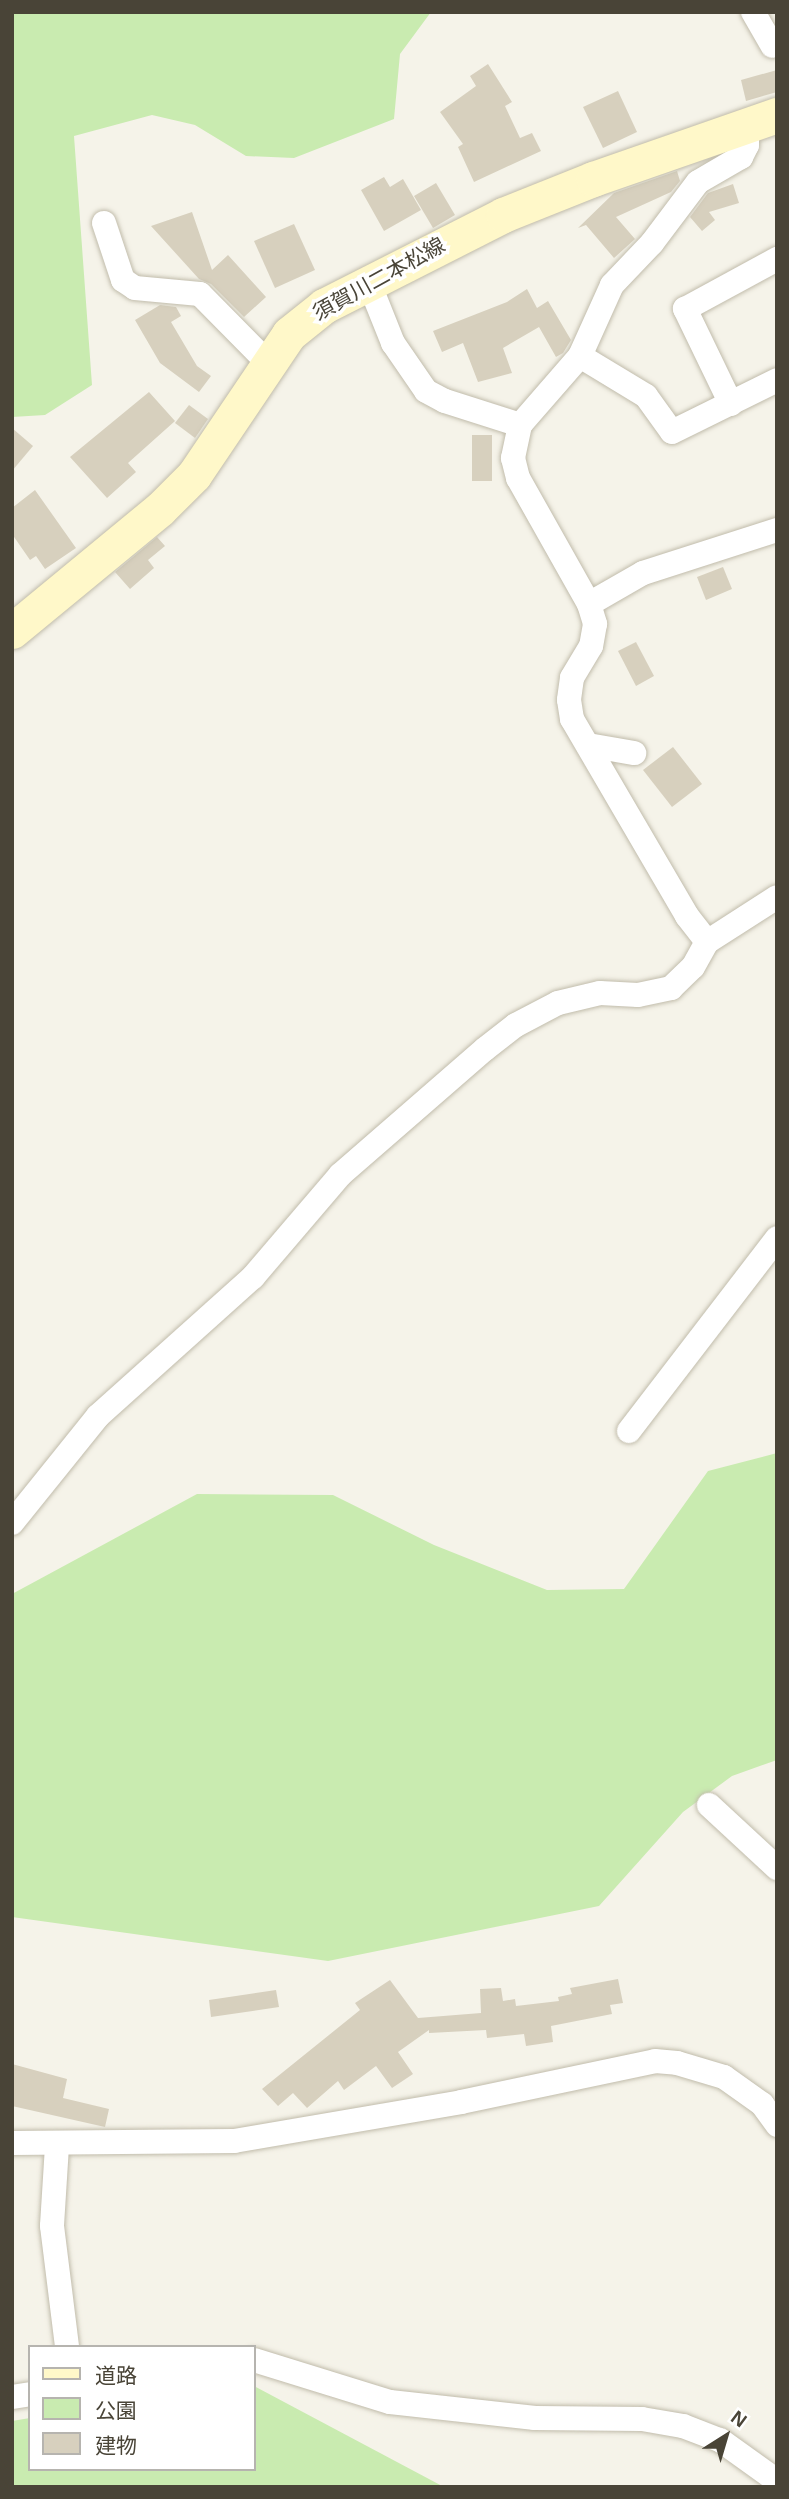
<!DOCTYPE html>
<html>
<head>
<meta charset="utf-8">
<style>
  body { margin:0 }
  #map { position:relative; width:789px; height:2499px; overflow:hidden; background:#f5f3e9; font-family:Helvetica,"Noto Sans JP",sans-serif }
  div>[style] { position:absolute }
  .green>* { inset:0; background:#c9ebb0 }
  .building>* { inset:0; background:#d7d0be }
  .roads { filter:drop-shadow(0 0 2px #c1bcab) drop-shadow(0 0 2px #c1bcab) }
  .minor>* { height:24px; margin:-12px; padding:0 12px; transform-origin:12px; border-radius:12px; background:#fff }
  .secondary>* { height:35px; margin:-17.5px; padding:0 17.5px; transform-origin:17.5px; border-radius:17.5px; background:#fff8c9 }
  span { translate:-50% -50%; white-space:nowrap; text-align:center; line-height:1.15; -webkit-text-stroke:7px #fff; paint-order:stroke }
  .street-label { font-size:21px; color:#494437 }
  .frame { position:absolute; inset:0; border:14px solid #494437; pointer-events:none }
  .legend { position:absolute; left:28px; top:2345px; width:228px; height:126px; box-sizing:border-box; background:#fff; border:2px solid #b6b4af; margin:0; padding:9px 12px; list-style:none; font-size:21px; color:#494437 }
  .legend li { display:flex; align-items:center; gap:14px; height:35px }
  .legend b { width:35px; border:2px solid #b6b4af }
  .north { position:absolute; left:691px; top:2401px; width:70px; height:70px; -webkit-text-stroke:5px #fff; paint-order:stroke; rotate:37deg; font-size:19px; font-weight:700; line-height:28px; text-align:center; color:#494437 }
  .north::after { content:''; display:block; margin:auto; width:24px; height:32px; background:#494437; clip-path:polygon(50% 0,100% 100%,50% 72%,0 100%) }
</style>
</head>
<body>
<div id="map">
  <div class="green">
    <i style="clip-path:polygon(12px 12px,431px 12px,400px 54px,394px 119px,294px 158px,246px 156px,195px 125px,152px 115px,74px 136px,92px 385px,45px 415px,12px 417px)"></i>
    <i style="clip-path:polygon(777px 1453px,777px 1760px,732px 1776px,683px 1812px,599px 1906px,328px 1961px,12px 1917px,12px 1594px,197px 1494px,333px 1495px,434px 1545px,547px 1590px,624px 1589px,708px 1471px)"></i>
    <i style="clip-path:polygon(254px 2386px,444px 2487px,12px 2487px,12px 2421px,30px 2418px,30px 2469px,254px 2469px)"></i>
  </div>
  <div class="building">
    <i style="clip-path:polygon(488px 64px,512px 102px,505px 106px,520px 138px,532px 133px,541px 151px,474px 182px,458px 147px,463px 144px,440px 112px,476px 86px,470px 76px)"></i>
    <i style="clip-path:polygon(777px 70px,777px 92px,746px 101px,741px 80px)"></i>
    <i style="clip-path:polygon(618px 91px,637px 132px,603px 148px,583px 107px)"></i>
    <i style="clip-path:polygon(677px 171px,680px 181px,671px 192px,616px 217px,635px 239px,614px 258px,586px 225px,578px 228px,614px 193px)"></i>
    <i style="clip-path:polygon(384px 177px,390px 187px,403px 179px,421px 210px,384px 231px,361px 190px)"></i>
    <i style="clip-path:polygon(436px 183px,455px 215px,433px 228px,414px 196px)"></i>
    <i style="clip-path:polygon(733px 184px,739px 203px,709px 212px,715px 220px,702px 231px,690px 217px,708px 193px)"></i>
    <i style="clip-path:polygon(192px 212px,212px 270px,228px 255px,266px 297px,244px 317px,211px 284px,199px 279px,151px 226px)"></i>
    <i style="clip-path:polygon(294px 224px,315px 270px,275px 288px,254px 241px)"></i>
    <i style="clip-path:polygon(527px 289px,537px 308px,548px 301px,571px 340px,563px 353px,556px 357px,539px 327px,503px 348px,512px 373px,478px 382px,463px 343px,442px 352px,433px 331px,507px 302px)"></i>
    <i style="clip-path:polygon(160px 305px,176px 307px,181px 316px,171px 322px,197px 366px,211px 376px,199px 392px,160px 363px,135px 320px)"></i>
    <i style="clip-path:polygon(149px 392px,175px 421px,128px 463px,136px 472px,107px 498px,70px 457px)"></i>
    <i style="clip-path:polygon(189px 405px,208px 419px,195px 438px,175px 423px)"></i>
    <i style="clip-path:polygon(12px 428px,33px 446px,12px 471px)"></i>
    <i style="clip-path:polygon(472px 435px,492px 435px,492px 481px,472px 481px)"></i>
    <i style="clip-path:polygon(35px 490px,76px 548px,45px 569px,36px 556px,30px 560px,12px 534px,12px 508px)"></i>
    <i style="clip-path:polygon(157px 537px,165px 546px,148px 560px,154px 568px,130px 589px,115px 572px)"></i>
    <i style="clip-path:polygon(723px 567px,732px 589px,706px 600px,697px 577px)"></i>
    <i style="clip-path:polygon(636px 642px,654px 676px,636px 686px,618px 651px)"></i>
    <i style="clip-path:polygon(673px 747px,702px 784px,672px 807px,643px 770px)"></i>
    <i style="clip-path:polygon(618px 1979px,623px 2003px,610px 2005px,612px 2014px,551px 2026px,553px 2042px,526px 2046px,524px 2034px,487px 2038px,486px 2030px,429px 2033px,429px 2030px,398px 2052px,413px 2074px,392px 2088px,376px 2066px,344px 2090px,338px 2081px,307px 2108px,293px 2093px,278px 2106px,262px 2089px,360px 2010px,355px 2003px,390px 1980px,418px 2018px,481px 2013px,480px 1989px,501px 1988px,503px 2001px,515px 1999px,516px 2006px,559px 2001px,558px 1997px,572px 1994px,570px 1988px)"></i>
    <i style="clip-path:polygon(276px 1990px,279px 2007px,211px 2017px,209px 2000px)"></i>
    <i style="clip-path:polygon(12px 2064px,67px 2079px,63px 2098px,109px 2109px,105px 2127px,12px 2106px)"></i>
  </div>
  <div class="roads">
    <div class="minor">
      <i style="left:753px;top:12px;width:39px;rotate:60deg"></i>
      <i style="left:104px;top:223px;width:60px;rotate:71.6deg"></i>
      <i style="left:123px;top:280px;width:14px;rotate:34deg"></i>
      <i style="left:135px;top:288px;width:65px;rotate:5.3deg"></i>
      <i style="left:200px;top:294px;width:98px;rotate:45.4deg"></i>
      <i style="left:369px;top:283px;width:65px;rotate:68.2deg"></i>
      <i style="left:393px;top:343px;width:58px;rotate:55.5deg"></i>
      <i style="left:426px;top:391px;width:21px;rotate:28deg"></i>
      <i style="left:445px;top:401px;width:79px;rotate:17.7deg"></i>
      <i style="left:520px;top:425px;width:34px;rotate:102deg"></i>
      <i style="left:513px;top:458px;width:21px;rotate:76deg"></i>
      <i style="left:518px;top:478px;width:145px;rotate:60.6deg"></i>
      <i style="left:589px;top:604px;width:62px;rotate:-29.9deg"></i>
      <i style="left:643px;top:573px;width:141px;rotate:-17.8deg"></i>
      <i style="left:580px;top:356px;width:77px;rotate:31.2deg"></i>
      <i style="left:646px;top:396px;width:44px;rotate:54.2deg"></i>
      <i style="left:672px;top:432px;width:117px;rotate:-26.3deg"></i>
      <i style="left:731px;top:404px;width:106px;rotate:-115.8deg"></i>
      <i style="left:685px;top:309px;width:105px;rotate:-28.5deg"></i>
      <i style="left:520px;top:425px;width:91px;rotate:-49deg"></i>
      <i style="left:580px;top:356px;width:78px;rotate:-65.7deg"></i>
      <i style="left:612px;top:285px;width:58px;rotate:-46.4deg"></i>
      <i style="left:652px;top:243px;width:76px;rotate:-53deg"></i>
      <i style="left:698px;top:182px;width:50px;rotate:-30.2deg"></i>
      <i style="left:741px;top:157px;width:13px;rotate:-63deg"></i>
      <i style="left:747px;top:145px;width:20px;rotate:-90deg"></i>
      <i style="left:589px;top:604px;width:21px;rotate:73deg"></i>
      <i style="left:595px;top:624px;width:22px;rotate:100deg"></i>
      <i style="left:591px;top:646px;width:37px;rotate:121deg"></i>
      <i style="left:572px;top:678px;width:22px;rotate:98deg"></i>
      <i style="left:569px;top:700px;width:19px;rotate:81deg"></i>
      <i style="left:572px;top:719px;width:228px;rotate:59.7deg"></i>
      <i style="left:687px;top:916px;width:33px;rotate:52deg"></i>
      <i style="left:707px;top:942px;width:83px;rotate:-32.7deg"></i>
      <i style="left:588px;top:745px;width:47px;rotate:9.9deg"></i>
      <i style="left:629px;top:1431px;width:243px;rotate:-52.5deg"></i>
      <i style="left:12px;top:1523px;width:137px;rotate:-51.2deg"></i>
      <i style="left:98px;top:1416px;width:208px;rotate:-41.9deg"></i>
      <i style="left:253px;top:1277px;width:134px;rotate:-49.5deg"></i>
      <i style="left:340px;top:1175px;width:192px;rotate:-41deg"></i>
      <i style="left:485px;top:1049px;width:39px;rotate:-38deg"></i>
      <i style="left:516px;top:1025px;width:47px;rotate:-27.6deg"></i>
      <i style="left:558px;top:1003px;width:43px;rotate:-13.4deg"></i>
      <i style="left:600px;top:993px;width:38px;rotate:3deg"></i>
      <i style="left:638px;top:995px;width:34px;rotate:-12deg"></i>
      <i style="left:671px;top:988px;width:30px;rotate:-44deg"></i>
      <i style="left:693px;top:967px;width:29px;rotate:-61deg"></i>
      <i style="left:709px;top:1805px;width:93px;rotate:42.8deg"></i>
      <i style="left:12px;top:2143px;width:222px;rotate:-0.5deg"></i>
      <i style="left:234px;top:2141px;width:230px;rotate:-9.7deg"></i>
      <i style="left:461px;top:2102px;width:198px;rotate:-11.9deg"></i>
      <i style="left:655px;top:2061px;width:22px;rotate:5deg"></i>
      <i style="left:677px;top:2063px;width:49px;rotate:16.6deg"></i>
      <i style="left:724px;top:2077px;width:47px;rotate:35.4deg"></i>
      <i style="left:762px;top:2104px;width:26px;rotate:54deg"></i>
      <i style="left:57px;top:2146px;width:80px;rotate:93.6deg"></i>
      <i style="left:52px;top:2226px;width:122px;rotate:82.9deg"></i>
      <i style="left:254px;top:2360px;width:142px;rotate:17.2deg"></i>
      <i style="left:390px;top:2402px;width:146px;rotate:6.3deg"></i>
      <i style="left:535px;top:2418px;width:107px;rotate:0.5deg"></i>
      <i style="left:642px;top:2419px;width:42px;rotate:9.7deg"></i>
      <i style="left:683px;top:2426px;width:40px;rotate:21deg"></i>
      <i style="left:720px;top:2440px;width:70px;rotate:35.7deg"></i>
      <i style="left:12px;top:2397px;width:18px;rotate:-9deg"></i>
    </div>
    <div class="secondary">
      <i style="left:12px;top:631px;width:192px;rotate:-39.5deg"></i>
      <i style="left:160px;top:509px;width:48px;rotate:-45deg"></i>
      <i style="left:194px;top:475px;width:170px;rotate:-56deg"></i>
      <i style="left:289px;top:334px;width:45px;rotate:-38.7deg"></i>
      <i style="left:324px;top:306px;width:201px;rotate:-26.9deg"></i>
      <i style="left:503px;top:215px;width:97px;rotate:-21.8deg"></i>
      <i style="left:593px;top:179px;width:195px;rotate:-19.2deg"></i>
    </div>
  </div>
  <div class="street-label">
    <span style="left:379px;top:279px;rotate:-29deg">須賀川二本松線</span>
  </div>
  <div class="frame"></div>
  <ul class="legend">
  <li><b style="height:9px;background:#fff8c9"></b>道路</li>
  <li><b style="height:19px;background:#c9ebb0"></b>公園</li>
  <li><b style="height:19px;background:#d7d0be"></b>建物</li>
  </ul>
  <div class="north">N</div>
</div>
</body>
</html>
